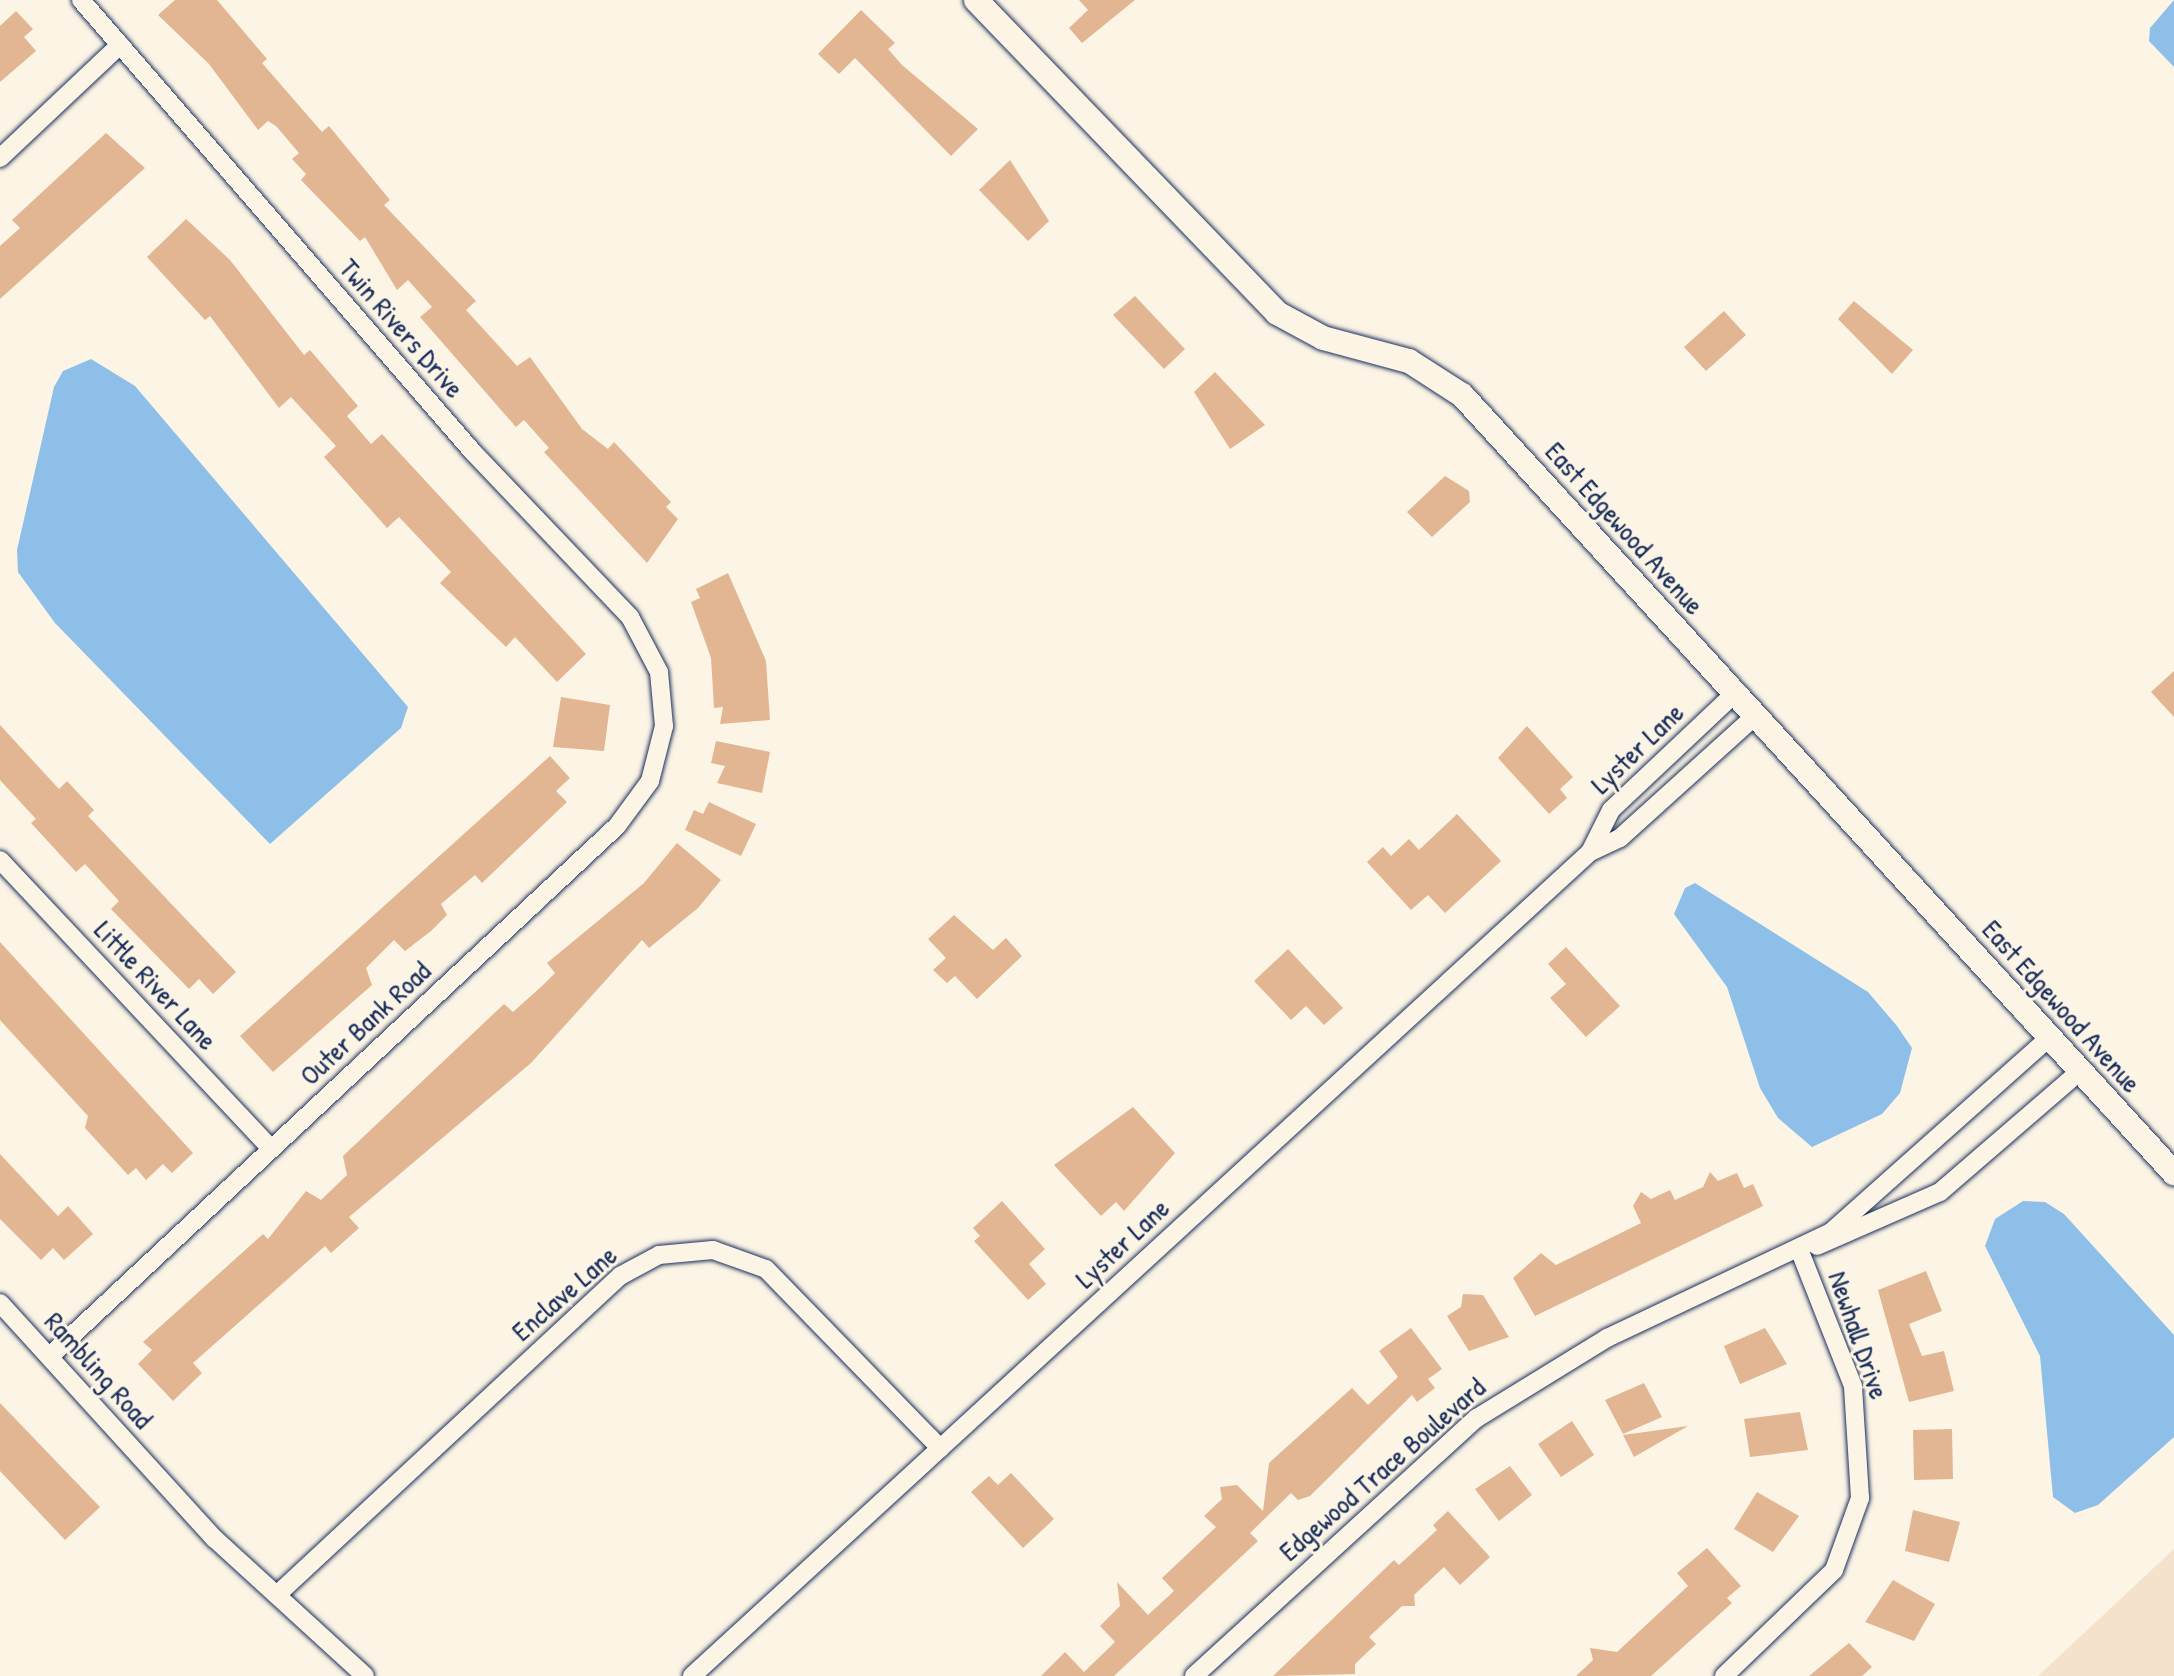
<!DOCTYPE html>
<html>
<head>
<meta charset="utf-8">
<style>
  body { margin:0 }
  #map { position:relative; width:2174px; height:1676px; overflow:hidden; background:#fcf5e5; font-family:"Patrick Hand",sans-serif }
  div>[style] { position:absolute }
  .built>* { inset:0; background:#f4e2cc }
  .water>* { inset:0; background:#8dbfe9 }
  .building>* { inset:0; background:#e2b693 }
  .roads { filter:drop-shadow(0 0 2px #1b2f5e) drop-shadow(0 0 2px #1b2f5e) }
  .minor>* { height:18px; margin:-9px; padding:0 9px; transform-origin:9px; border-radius:9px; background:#fcf5e5 }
  .secondary>* { height:24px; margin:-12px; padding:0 12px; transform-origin:12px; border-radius:12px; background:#fcf5e5 }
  span { translate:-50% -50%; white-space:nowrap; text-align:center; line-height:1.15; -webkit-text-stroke:6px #fcf5e5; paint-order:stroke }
  .street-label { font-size:28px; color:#1b2f5e }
</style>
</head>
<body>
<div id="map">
  <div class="built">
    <i style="clip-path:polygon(2174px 1549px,2174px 1676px,2038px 1676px)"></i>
  </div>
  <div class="water">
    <i style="clip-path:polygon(2174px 0,2174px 67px,2149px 41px,2150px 28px)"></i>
    <i style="clip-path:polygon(91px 359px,135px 386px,408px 707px,401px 728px,270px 844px,55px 623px,18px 572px,17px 550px,54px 387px,63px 371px)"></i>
    <i style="clip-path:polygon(1695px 883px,1868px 992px,1897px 1026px,1912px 1048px,1900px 1093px,1882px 1114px,1812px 1147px,1778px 1118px,1760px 1088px,1727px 987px,1674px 914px,1685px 888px)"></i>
    <i style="clip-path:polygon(2023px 1201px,2045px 1202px,2064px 1214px,2174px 1335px,2174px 1437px,2098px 1505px,2075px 1513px,2053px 1497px,2040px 1356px,1985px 1246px,1995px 1219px)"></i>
  </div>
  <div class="building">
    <i style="clip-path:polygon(175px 0,217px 0,267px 59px,262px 63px,322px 132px,329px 126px,390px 200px,384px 205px,476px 301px,466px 310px,517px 366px,530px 357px,582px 429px,608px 449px,614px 442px,671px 502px,666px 507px,678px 519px,647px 563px,544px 452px,549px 448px,524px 420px,516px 427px,420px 317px,432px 307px,408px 280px,397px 290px,365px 237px,360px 241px,301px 180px,306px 174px,292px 159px,299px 153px,276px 126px,268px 121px,258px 130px,209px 64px,158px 15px)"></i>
    <i style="clip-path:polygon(1079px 0,1135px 0,1082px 43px,1069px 28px,1088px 10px)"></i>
    <i style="clip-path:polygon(861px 10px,895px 43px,888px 49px,902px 65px,978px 129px,951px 156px,855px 58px,839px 74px,818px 54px)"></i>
    <i style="clip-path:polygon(16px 11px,33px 29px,24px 37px,36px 51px,0 82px,0 26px)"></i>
    <i style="clip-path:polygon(106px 133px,145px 168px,0 299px,0 246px,20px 228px,12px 220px)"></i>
    <i style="clip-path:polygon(1010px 160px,1049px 221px,1028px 241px,979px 190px)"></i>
    <i style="clip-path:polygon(186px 219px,230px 260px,304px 355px,310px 350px,358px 406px,347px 416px,371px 444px,382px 434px,586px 654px,557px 682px,515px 637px,506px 647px,440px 583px,451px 572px,399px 517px,387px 528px,324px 457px,336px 446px,291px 397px,279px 408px,210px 316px,205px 320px,147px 257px)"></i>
    <i style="clip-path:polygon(1135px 296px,1185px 349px,1164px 369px,1113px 315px)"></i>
    <i style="clip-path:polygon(1854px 301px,1913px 350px,1892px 374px,1838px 319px)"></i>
    <i style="clip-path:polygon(1724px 311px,1746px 335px,1706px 371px,1684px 347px)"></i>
    <i style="clip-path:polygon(1215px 372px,1265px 425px,1230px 449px,1194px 392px)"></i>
    <i style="clip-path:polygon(1445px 476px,1469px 491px,1470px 502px,1432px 537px,1407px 512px)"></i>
    <i style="clip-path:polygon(728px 573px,766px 661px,770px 720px,720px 724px,723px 707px,714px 708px,711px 658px,691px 602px,700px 598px,696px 589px)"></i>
    <i style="clip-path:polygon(2174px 671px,2174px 717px,2151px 692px)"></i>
    <i style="clip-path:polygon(561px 697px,610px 705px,604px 751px,553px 747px)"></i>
    <i style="clip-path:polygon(0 725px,59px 789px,67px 781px,94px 810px,88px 816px,236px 972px,213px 994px,199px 979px,189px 989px,111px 909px,119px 901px,85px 864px,76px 872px,31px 823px,36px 819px,0 780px)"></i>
    <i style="clip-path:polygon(1527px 726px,1573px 777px,1560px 789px,1567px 798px,1549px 814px,1498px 758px)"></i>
    <i style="clip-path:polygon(716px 741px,770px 752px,762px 793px,717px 783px,725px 766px,711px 763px)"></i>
    <i style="clip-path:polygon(550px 756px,570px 778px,556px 791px,567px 802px,482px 883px,475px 875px,441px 904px,447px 915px,431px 931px,405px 951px,394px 940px,366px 968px,372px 985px,273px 1072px,240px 1036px)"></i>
    <i style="clip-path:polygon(709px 802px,756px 824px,741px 856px,685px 830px,694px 810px,703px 814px)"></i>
    <i style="clip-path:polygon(1457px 814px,1501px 861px,1445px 913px,1428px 895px,1411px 910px,1367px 862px,1383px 847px,1391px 856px,1409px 839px,1419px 850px)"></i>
    <i style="clip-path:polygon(677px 843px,721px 880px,698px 908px,649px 948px,642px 940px,531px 1063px,349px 1217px,359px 1228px,331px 1253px,325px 1246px,193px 1363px,202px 1373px,173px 1401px,138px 1364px,152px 1350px,143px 1342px,263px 1234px,268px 1239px,306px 1191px,321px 1200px,347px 1175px,343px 1156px,504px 1004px,513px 1012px,542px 986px,555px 973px,547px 963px,644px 883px)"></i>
    <i style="clip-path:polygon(954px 915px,993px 950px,1006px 938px,1022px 956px,977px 999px,955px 976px,947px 983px,933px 970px,946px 958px,928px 939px)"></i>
    <i style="clip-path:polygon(0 942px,193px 1153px,172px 1173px,163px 1164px,146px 1180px,136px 1168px,128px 1175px,85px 1128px,88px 1116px,0 1020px)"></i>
    <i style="clip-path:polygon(1566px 947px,1620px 1006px,1586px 1037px,1550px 998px,1566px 984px,1548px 964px)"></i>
    <i style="clip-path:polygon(1288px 949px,1343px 1008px,1324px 1025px,1306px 1006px,1291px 1020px,1254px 981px)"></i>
    <i style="clip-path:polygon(1133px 1107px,1175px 1153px,1124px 1211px,1116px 1202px,1101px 1216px,1054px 1165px)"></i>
    <i style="clip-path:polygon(0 1154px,58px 1216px,68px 1206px,93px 1234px,64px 1260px,53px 1248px,41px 1260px,0 1219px)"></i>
    <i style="clip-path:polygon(1710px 1172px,1718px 1181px,1737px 1173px,1744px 1188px,1753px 1184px,1763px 1206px,1535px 1316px,1513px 1278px,1541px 1253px,1556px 1265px,1641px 1223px,1633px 1206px,1641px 1192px,1651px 1199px,1670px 1190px,1675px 1200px,1703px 1187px)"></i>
    <i style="clip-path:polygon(1002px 1201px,1045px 1249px,1029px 1264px,1046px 1284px,1028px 1300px,974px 1241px,980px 1236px,973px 1228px)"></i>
    <i style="clip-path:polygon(1926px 1271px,1942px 1311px,1909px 1324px,1922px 1356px,1944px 1351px,1954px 1391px,1909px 1402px,1878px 1290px)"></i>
    <i style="clip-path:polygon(1463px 1294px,1483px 1295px,1509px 1337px,1469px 1351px,1447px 1316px,1461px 1307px)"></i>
    <i style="clip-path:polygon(1411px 1328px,1442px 1369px,1428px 1379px,1435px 1388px,1417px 1402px,1412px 1395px,1310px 1496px,1298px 1500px,1291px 1493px,1250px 1533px,1258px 1541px,1114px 1676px,1041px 1676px,1065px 1652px,1084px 1672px,1115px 1642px,1100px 1626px,1120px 1606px,1117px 1582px,1148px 1615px,1174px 1591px,1162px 1578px,1216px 1527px,1204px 1516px,1222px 1499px,1220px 1487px,1237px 1485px,1263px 1511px,1269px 1463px,1352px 1388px,1368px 1405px,1398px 1377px,1379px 1351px)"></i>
    <i style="clip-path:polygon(1765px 1328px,1787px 1364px,1740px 1384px,1724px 1346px)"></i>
    <i style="clip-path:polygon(1644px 1383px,1662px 1417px,1623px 1434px,1605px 1400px)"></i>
    <i style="clip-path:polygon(0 1403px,100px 1507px,65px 1540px,0 1471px)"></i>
    <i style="clip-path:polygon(1800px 1412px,1808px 1450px,1750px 1457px,1744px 1419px)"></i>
    <i style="clip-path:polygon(1572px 1421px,1594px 1455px,1561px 1477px,1538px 1444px)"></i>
    <i style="clip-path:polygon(1688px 1426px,1634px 1457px,1623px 1435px)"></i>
    <i style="clip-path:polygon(1952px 1429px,1953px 1479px,1914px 1480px,1913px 1430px)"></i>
    <i style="clip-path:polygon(1510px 1466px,1532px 1495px,1499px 1521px,1475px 1489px)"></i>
    <i style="clip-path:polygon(1011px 1473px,1054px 1519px,1023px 1548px,971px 1492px,989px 1476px,998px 1485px)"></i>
    <i style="clip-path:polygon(1757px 1492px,1799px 1516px,1773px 1552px,1734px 1529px)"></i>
    <i style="clip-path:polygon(1913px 1510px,1960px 1522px,1949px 1562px,1905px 1551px)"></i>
    <i style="clip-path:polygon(1448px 1511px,1490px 1557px,1460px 1585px,1444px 1567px,1414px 1595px,1415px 1606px,1402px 1606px,1369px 1637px,1376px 1644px,1355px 1664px,1355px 1674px,1273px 1676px,1394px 1560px,1399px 1565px,1437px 1530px,1433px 1525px)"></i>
    <i style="clip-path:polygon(1707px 1548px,1741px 1586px,1727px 1598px,1732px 1603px,1651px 1676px,1576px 1676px,1593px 1660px,1590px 1648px,1617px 1652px,1688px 1586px,1677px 1573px)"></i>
    <i style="clip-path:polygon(1893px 1580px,1935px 1604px,1914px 1641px,1865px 1622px)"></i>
    <i style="clip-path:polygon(1849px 1643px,1872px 1667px,1862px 1676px,1809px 1676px)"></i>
  </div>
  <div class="roads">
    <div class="minor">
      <i style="left:0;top:158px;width:165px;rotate:-43.3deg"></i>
      <i style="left:1590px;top:852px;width:47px;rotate:-63.4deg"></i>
      <i style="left:1611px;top:810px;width:170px;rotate:-43.3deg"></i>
      <i style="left:0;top:860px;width:396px;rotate:46.8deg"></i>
      <i style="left:1817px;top:1246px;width:134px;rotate:-23.7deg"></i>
      <i style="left:1940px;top:1192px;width:185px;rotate:-40.8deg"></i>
      <i style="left:0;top:1303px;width:319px;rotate:47.7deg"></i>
      <i style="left:215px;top:1539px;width:203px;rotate:42.4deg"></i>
      <i style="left:50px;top:1356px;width:776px;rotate:-43.07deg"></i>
      <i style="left:617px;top:826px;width:56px;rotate:-53.7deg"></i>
      <i style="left:650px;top:781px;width:57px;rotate:-75.7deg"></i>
      <i style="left:664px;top:726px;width:54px;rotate:-95.3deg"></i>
      <i style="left:659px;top:672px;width:62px;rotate:-117.8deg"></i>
      <i style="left:630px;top:617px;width:229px;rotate:-133.6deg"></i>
      <i style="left:472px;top:451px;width:597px;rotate:-130.92deg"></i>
      <i style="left:280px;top:1592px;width:464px;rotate:-42.9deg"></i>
      <i style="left:620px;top:1276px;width:44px;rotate:-28.3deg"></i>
      <i style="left:659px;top:1255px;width:54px;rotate:-5.3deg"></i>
      <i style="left:713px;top:1250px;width:56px;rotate:19.7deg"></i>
      <i style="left:766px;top:1269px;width:250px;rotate:45.8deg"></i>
      <i style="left:692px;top:1676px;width:1219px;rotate:-42.54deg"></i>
      <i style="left:1590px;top:852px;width:33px;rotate:-25deg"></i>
      <i style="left:1620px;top:838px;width:182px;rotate:-42.1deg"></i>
      <i style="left:1194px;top:1676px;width:383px;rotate:-42.4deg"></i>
      <i style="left:1477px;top:1418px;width:153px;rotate:-31.6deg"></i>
      <i style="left:1607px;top:1338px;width:248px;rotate:-25.3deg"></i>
      <i style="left:1831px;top:1232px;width:293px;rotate:-41.7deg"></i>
      <i style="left:1724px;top:1676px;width:153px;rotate:-43.9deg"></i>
      <i style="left:1834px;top:1570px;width:77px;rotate:-70.1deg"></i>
      <i style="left:1860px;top:1498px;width:112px;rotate:-93.6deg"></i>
      <i style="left:1853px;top:1386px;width:147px;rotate:-111.5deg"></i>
    </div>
    <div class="secondary">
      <i style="left:976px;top:0;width:434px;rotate:46.1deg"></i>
      <i style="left:1277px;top:313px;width:52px;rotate:28.5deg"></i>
      <i style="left:1323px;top:338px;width:89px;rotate:15deg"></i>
      <i style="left:1409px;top:361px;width:63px;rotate:32.7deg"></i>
      <i style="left:1462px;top:395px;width:1055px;rotate:47.54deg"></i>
    </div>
  </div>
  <div class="street-label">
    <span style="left:402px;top:328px;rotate:49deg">Twin Rivers Drive</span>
    <span style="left:1625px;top:528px;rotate:48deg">East Edgewood Avenue</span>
    <span style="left:1637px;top:748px;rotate:-44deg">Lyster Lane</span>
    <span style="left:156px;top:985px;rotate:47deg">Little River Lane</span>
    <span style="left:2062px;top:1006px;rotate:48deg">East Edgewood Avenue</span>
    <span style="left:365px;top:1023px;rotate:-43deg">Outer Bank Road</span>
    <span style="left:1122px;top:1243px;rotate:-43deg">Lyster Lane</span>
    <span style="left:564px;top:1293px;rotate:-41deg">Enclave Lane</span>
    <span style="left:1859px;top:1335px;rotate:71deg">Newhall Drive</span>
    <span style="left:99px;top:1370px;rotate:48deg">Rambling Road</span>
    <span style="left:1382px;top:1469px;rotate:-41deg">Edgewood Trace Boulevard</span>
  </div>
</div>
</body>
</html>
